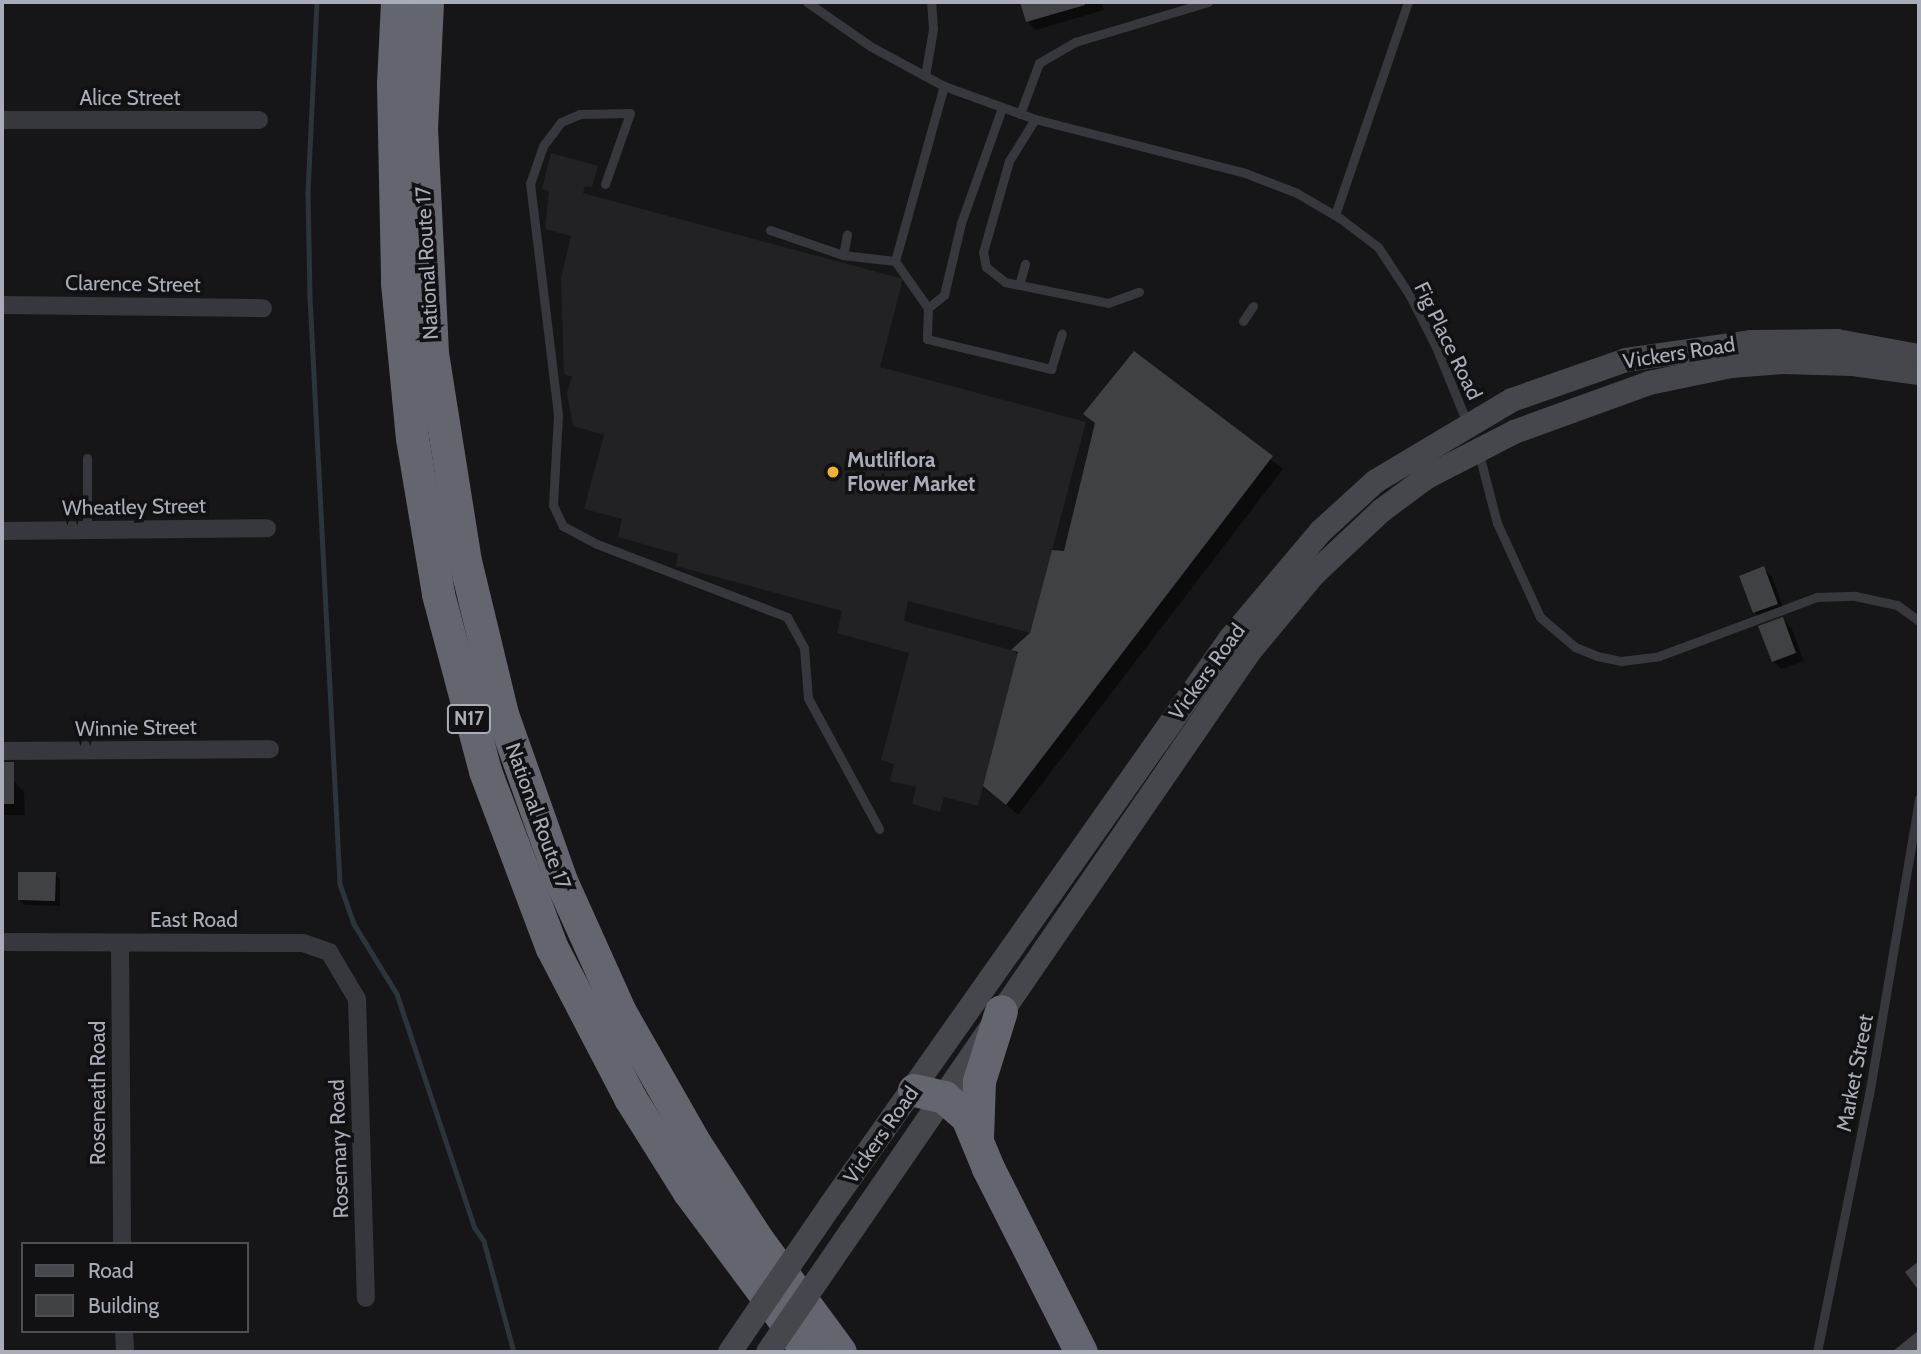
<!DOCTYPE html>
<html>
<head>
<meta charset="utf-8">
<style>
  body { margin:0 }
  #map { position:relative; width:1921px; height:1354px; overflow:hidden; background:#161618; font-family:Cabin,sans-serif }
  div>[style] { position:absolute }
  .built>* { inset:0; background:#222225 }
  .shadow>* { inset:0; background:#0007 }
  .stream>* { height:4.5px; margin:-2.25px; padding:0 2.25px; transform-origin:2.25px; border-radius:2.25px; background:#2c353c }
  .building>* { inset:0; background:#404145 }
  .service>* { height:9px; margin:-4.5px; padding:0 4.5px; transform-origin:4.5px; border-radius:4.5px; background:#37383d }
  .minor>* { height:18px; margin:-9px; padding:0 9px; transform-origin:9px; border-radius:9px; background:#37383d }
  .secondary>* { height:24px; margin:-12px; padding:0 12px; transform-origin:12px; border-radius:12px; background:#45474d }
  .motorway>* { height:33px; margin:-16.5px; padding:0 16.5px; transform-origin:16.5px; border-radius:16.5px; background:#63666e }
  .secondary-bridge>* { height:24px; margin:-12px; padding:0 12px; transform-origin:12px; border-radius:12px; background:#45474d }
  .dots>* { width:19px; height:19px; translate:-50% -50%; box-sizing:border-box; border:4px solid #111113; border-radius:50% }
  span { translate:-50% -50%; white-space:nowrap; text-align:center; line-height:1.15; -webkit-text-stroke:7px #111113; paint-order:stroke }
  .shield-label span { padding:2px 5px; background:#111113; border:2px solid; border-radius:5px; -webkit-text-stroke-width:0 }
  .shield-label { font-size:19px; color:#a8adb8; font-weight:700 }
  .street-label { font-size:21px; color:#a8adb8 }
  .poi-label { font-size:21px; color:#a8adb8; font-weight:700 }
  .left { translate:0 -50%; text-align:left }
  .frame { position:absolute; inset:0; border:4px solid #a8adb8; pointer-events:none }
  .legend { position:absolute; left:21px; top:1242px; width:228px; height:91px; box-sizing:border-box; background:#111113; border:2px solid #4d4f55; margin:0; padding:9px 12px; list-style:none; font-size:21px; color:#a8adb8 }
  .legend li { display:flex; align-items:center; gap:14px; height:35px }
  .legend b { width:35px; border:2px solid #4d4f55 }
</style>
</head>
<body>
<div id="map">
  <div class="built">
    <i style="clip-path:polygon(551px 153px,598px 166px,592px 187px,585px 186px,583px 193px,903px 279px,880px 367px,1086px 422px,1030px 633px,908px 601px,904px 621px,1018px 652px,978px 806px,944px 797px,940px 812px,912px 804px,916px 787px,890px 781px,894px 764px,881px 760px,909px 653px,837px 633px,842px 611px,676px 566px,678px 554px,618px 537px,622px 519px,584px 509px,604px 435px,573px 426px,567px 393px,572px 377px,564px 374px,561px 278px,571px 236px,545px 229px,549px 191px,542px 189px)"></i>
  </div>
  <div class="shadow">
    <i style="clip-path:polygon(1022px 2px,1102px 2px,1104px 10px,1036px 30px,1027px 21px)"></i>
    <i style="clip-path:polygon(1134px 353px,1283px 469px,1018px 815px,985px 786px,1019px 656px,1013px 650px,1032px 634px,1065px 553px,1097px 425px,1085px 414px)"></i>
    <i style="clip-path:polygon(1764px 569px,1772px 577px,1785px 612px,1763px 621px,1755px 612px,1742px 577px)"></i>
    <i style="clip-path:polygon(1783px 619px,1791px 627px,1804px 661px,1781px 669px,1773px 661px)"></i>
    <i style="clip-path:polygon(2px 780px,13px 780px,24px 792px,25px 815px,2px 815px)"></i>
    <i style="clip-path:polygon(55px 874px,60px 879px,60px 906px,25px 905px,20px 900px)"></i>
  </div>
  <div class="stream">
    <i style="left:317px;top:2px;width:190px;rotate:92.7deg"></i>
    <i style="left:308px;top:192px;width:105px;rotate:88.9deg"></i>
    <i style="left:310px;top:297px;width:588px;rotate:87.07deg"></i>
    <i style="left:340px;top:884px;width:42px;rotate:70.7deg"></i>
    <i style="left:354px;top:924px;width:82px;rotate:58.4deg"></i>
    <i style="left:397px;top:994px;width:247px;rotate:71.6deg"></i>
    <i style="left:475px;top:1228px;width:16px;rotate:55deg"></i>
    <i style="left:484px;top:1241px;width:115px;rotate:74.9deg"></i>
  </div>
  <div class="building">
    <i style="clip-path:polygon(1020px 2px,1084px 2px,1085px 5px,1026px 22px)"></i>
    <i style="clip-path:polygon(1134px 351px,1273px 456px,1006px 805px,983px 786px,1018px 652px,1011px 650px,1030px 633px,1052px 550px,1064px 551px,1095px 423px,1083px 414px)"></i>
    <i style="clip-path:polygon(1764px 566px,1778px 604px,1753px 613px,1739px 576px)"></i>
    <i style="clip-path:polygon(1783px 617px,1796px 653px,1772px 662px,1758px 626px)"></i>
    <i style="clip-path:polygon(2px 762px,14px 762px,14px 804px,2px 804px)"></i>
    <i style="clip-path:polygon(18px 872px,56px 872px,55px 901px,18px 900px)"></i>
    <i style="clip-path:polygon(1919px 1261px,1919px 1291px,1905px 1272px)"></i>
    <i style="clip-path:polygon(1919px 1330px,1919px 1352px,1892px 1352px)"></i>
  </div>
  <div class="service">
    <i style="left:807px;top:2px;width:77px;rotate:34.9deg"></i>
    <i style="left:870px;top:46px;width:84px;rotate:28.4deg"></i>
    <i style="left:944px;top:86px;width:97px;rotate:19.9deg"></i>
    <i style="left:1035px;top:119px;width:217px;rotate:14.4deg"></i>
    <i style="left:1245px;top:173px;width:56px;rotate:21deg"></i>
    <i style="left:1297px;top:193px;width:51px;rotate:30.6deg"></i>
    <i style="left:1341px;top:219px;width:46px;rotate:37.1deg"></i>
    <i style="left:1378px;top:247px;width:56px;rotate:56.6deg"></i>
    <i style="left:1409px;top:294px;width:59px;rotate:63deg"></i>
    <i style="left:1436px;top:347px;width:84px;rotate:67.7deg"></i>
    <i style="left:925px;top:76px;width:48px;rotate:-80.3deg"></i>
    <i style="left:933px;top:29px;width:27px;rotate:-94deg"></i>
    <i style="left:1020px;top:114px;width:54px;rotate:-69.6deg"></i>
    <i style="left:1039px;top:63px;width:42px;rotate:-30.3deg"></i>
    <i style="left:1075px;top:42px;width:139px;rotate:-16.7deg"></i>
    <i style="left:1035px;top:119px;width:49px;rotate:121.8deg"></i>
    <i style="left:1009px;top:161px;width:95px;rotate:105.9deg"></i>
    <i style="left:983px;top:252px;width:15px;rotate:79deg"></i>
    <i style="left:986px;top:267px;width:24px;rotate:38deg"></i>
    <i style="left:1005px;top:282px;width:105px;rotate:11.5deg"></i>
    <i style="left:1108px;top:303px;width:33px;rotate:-20deg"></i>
    <i style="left:605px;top:184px;width:75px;rotate:-70.6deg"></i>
    <i style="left:630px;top:113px;width:50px;rotate:178.9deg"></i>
    <i style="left:580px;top:114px;width:21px;rotate:157deg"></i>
    <i style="left:561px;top:122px;width:30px;rotate:127deg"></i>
    <i style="left:543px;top:146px;width:39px;rotate:109deg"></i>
    <i style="left:530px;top:183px;width:234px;rotate:83.1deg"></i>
    <i style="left:558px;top:415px;width:90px;rotate:93.2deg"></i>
    <i style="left:553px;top:505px;width:23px;rotate:65deg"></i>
    <i style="left:563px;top:526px;width:38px;rotate:28deg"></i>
    <i style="left:597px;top:544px;width:204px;rotate:21deg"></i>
    <i style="left:787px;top:617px;width:35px;rotate:61deg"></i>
    <i style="left:804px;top:648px;width:50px;rotate:85.4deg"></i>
    <i style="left:808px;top:698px;width:149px;rotate:61.5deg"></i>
    <i style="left:1335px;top:215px;width:225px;rotate:-71.1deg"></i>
    <i style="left:770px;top:230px;width:77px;rotate:18.9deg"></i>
    <i style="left:843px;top:255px;width:52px;rotate:6.6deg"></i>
    <i style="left:843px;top:255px;width:21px;rotate:-79deg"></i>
    <i style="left:895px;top:261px;width:57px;rotate:54.9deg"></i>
    <i style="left:928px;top:308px;width:31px;rotate:92deg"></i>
    <i style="left:927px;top:339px;width:128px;rotate:13.6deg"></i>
    <i style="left:1051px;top:369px;width:37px;rotate:-73deg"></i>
    <i style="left:895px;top:261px;width:182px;rotate:-74.4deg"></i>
    <i style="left:1019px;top:285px;width:22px;rotate:-74deg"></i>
    <i style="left:928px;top:308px;width:21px;rotate:-39deg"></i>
    <i style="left:944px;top:295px;width:74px;rotate:-76.7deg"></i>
    <i style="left:961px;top:223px;width:122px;rotate:-70.4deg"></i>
    <i style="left:1243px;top:321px;width:18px;rotate:-56deg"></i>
    <i style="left:1479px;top:454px;width:71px;rotate:75.4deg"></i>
    <i style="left:1497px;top:523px;width:103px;rotate:65.4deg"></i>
    <i style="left:1540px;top:617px;width:46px;rotate:40.6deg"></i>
    <i style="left:1575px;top:647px;width:24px;rotate:22deg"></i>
    <i style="left:1597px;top:656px;width:25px;rotate:12deg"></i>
    <i style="left:1621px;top:661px;width:38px;rotate:-7deg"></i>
    <i style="left:1659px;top:656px;width:169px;rotate:-20.5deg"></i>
    <i style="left:1817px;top:597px;width:38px;rotate:-2deg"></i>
    <i style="left:1855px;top:596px;width:43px;rotate:12.1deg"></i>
    <i style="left:1897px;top:605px;width:27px;rotate:36deg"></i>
    <i style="left:87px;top:458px;width:72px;rotate:90deg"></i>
    <i style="left:1817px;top:1352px;width:262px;rotate:-78.6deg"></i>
    <i style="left:1869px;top:1095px;width:301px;rotate:-80.4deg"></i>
  </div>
  <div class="minor">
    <i style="left:2px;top:120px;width:257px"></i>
    <i style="left:2px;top:305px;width:261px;rotate:0.7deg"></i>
    <i style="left:2px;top:531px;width:265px;rotate:-0.6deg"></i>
    <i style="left:2px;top:751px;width:268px;rotate:-0.4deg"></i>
    <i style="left:2px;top:942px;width:301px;rotate:0.2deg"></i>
    <i style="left:303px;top:943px;width:28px;rotate:19deg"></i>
    <i style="left:329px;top:952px;width:55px;rotate:59.2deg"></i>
    <i style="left:357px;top:999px;width:299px;rotate:88.3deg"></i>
    <i style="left:120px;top:943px;width:301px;rotate:89.6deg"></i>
    <i style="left:124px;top:1331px;width:21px;rotate:87deg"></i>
  </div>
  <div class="secondary">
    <i style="left:830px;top:1206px;width:694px;rotate:-54.8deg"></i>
    <i style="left:1230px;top:639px;width:141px;rotate:-49.9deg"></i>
    <i style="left:1321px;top:531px;width:74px;rotate:-42.3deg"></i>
    <i style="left:1376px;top:481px;width:158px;rotate:-30.8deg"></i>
    <i style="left:1512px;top:400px;width:121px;rotate:-19.3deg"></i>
    <i style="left:1626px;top:360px;width:126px;rotate:-8.2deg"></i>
    <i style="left:1751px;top:342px;width:86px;rotate:-0.7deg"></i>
    <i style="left:1837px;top:341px;width:83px;rotate:10.4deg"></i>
    <i style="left:852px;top:1230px;width:703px;rotate:-55.5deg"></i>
    <i style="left:1250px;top:651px;width:100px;rotate:-50.3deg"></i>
    <i style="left:1314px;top:574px;width:92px;rotate:-43.2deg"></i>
    <i style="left:1381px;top:511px;width:57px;rotate:-36.5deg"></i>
    <i style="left:1427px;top:477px;width:98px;rotate:-27.3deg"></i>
    <i style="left:1514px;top:432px;width:144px;rotate:-19.9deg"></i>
    <i style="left:1649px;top:383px;width:84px;rotate:-11.7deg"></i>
    <i style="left:1731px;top:366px;width:52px;rotate:-4.4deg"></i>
    <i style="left:1783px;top:362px;width:70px;rotate:1.6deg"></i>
    <i style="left:1853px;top:364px;width:67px;rotate:7.8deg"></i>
  </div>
  <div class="motorway">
    <i style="left:397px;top:2px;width:82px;rotate:92.8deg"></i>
    <i style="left:393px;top:84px;width:199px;rotate:88.8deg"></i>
    <i style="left:397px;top:283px;width:156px;rotate:84.5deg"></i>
    <i style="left:412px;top:438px;width:158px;rotate:80.5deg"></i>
    <i style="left:438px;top:594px;width:183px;rotate:75.1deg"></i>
    <i style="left:485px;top:771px;width:189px;rotate:69.3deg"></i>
    <i style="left:552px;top:948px;width:169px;rotate:62.5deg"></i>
    <i style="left:630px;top:1098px;width:111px;rotate:57.9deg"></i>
    <i style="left:689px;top:1192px;width:199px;rotate:53.4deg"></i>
    <i style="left:427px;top:2px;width:126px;rotate:92.7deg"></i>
    <i style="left:421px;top:128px;width:225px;rotate:87.2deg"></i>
    <i style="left:432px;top:353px;width:211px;rotate:81deg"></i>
    <i style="left:465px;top:561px;width:157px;rotate:76.4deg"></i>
    <i style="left:502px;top:714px;width:179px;rotate:70.5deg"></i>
    <i style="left:562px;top:883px;width:141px;rotate:65.8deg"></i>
    <i style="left:620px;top:1012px;width:153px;rotate:60.3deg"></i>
    <i style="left:696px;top:1145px;width:112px;rotate:57deg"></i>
    <i style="left:757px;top:1239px;width:140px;rotate:53.7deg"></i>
    <i style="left:914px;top:1090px;width:31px;rotate:13deg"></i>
    <i style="left:944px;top:1097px;width:30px;rotate:41deg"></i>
    <i style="left:967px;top:1117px;width:55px;rotate:67.6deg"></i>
    <i style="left:988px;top:1168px;width:206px;rotate:63.2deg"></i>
    <i style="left:977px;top:1138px;width:57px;rotate:-88deg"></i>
    <i style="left:979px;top:1081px;width:73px;rotate:-72.6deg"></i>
  </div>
  <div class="secondary-bridge">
    <i style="left:730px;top:1352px;width:177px;rotate:-55.6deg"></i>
    <i style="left:768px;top:1352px;width:148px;rotate:-55.5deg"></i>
  </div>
  <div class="dots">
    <i style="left:833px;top:472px;background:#f2b134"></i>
  </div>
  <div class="shield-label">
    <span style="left:469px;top:719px">N17</span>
  </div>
  <div class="street-label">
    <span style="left:130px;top:98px">Alice Street</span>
    <span style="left:427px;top:263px;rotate:-93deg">National Route 17</span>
    <span style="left:133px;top:284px;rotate:1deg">Clarence Street</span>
    <span style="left:1448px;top:341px;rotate:64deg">Fig Place Road</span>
    <span style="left:1679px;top:353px;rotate:-9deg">Vickers Road</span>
    <span style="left:134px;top:507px;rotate:-1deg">Wheatley Street</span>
    <span style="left:1207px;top:672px;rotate:-54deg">Vickers Road</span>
    <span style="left:136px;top:728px;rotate:-1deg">Winnie Street</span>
    <span style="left:538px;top:816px;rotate:70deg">National Route 17</span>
    <span style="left:194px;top:920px">East Road</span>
    <span style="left:1855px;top:1073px;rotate:-79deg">Market Street</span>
    <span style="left:98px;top:1093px;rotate:-90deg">Roseneath Road</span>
    <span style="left:881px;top:1135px;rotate:-55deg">Vickers Road</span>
    <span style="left:339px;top:1149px;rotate:-92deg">Rosemary Road</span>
  </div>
  <div class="poi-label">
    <span class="left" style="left:847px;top:472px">Mutliflora<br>Flower Market</span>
  </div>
  <div class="frame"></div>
  <ul class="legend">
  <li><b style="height:9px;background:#45474d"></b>Road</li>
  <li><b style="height:19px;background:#404145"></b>Building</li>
  </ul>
</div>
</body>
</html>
